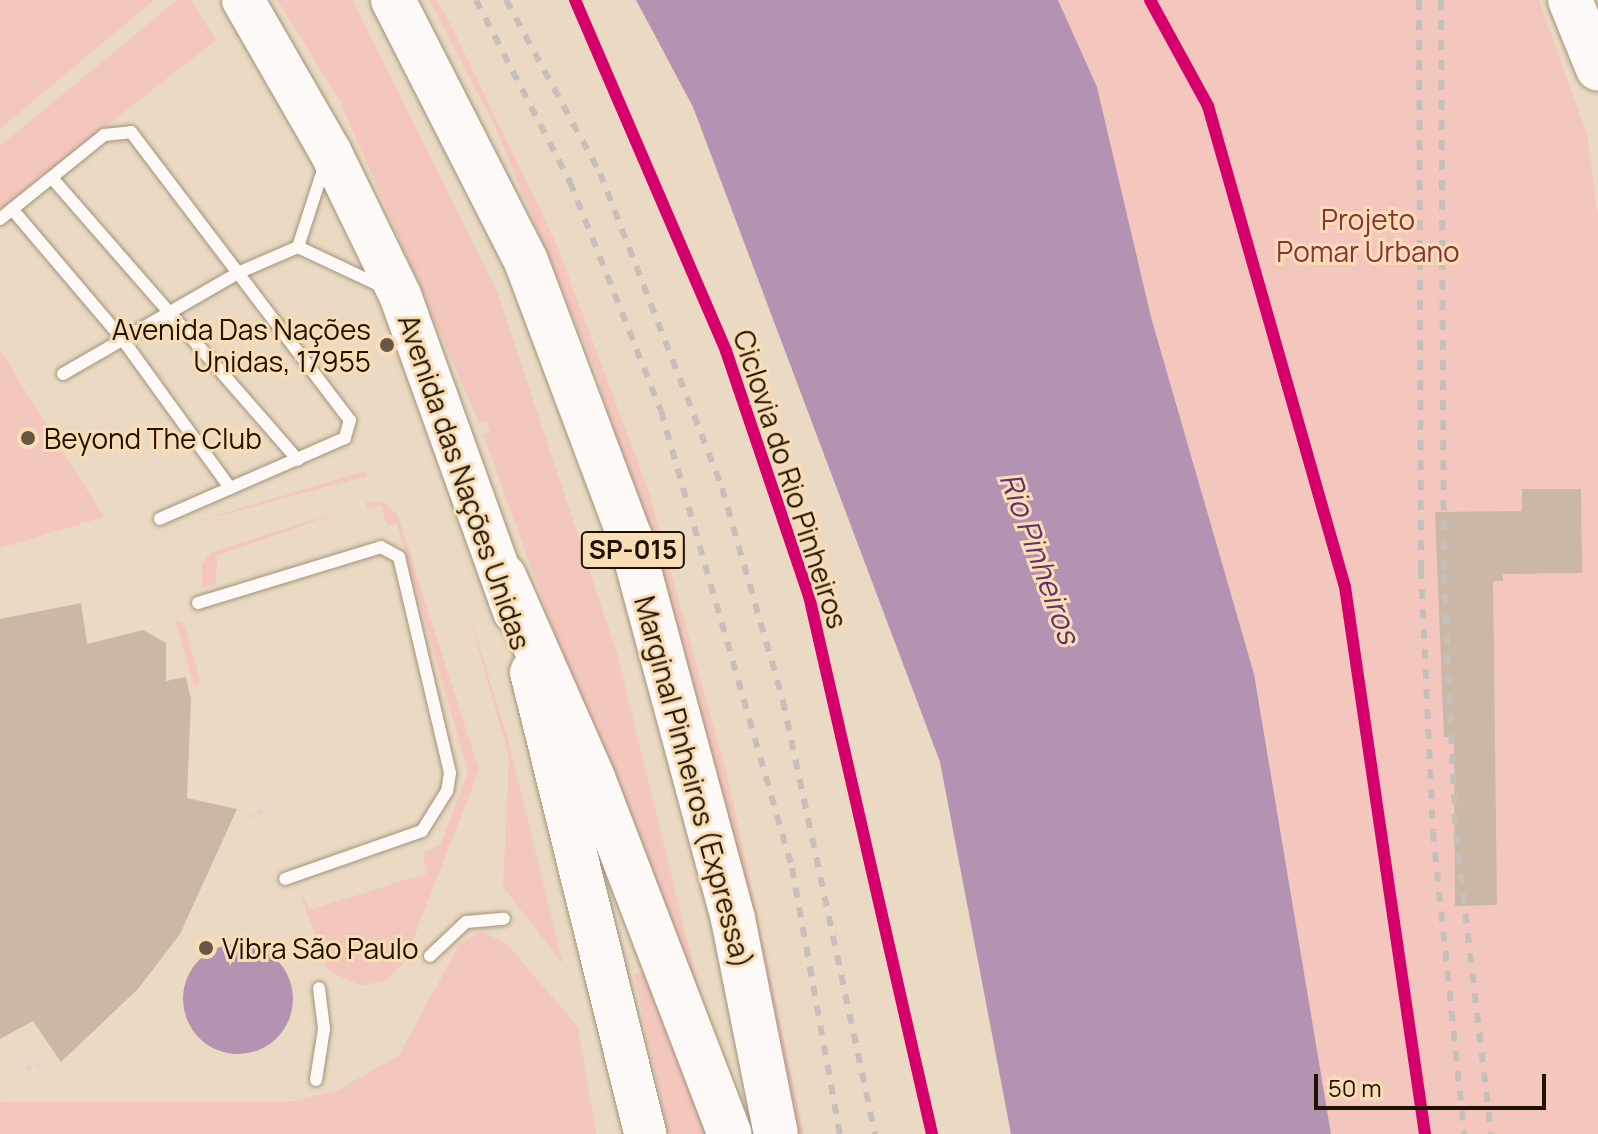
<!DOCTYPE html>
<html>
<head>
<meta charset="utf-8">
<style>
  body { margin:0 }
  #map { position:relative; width:1598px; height:1134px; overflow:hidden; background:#eadac3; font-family:Manrope,sans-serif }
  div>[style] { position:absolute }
  .green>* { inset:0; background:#f4c7be }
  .water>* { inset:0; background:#b493b2 }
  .round { border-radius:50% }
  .building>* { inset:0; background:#cab7a5 }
  .path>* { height:5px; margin-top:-2.5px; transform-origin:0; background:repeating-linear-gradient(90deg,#dcd7cf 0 6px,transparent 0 10px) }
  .roads { filter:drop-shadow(0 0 2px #a2937a) drop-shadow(0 0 2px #a2937a) }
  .service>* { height:12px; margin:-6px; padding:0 6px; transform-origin:6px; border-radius:6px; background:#fcf9f6 }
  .trunk>* { height:42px; margin:-21px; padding:0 21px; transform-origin:21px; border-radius:21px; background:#fcf9f6 }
  .motorway>* { height:44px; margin:-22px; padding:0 22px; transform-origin:22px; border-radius:22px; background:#fcf9f6 }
  .rail>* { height:6px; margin-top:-3px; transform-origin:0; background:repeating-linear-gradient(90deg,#c5c0ba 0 10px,transparent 0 20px) }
  .cycleway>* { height:12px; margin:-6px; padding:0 6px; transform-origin:6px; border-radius:6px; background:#d6006c }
  .dots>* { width:22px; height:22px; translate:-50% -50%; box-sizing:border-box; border:4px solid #f9ddb4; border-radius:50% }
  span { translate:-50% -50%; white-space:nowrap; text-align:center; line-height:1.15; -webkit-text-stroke:6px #f9ddb4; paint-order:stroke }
  .shield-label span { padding:2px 6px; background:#f9ddb4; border:2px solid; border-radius:6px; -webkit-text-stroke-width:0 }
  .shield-label { font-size:26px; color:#1f1200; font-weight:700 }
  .park-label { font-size:28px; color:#89323b }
  .poi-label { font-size:28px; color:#1f1200 }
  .right { translate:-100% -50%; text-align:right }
  .left { translate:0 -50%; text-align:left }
  .street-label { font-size:28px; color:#1f1200 }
  .water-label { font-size:30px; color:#633072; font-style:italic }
  .scale { position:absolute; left:1314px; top:1074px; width:232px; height:36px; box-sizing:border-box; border:4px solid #1f1200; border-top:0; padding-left:10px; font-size:24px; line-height:28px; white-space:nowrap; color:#1f1200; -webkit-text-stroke:6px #f9ddb4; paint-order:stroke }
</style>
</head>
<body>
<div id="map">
  <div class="green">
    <i style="clip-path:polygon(0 0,154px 0,0 129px)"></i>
    <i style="clip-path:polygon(177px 0,191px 0,216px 40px,0 209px,0 146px)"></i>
    <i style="clip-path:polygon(277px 0,353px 0,498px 294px,617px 653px,706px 1017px,595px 745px,483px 434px,490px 432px,487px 421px,479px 423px,340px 101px)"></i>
    <i style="clip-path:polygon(429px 0,437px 0,453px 29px,556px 243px,649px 492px,728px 779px,804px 1134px,796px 1134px,703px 721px,596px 372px,494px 124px)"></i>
    <i style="clip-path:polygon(1058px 0,1539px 0,1587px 134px,1598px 216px,1598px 1134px,1331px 1134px,1254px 674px,1151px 317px,1097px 87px)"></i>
    <i style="clip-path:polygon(0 350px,104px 517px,0 548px)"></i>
    <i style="clip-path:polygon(366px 471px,367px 476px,181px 526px)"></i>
    <i style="clip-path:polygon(383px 501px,398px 516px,479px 770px,405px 961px,387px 980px,361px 986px,328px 971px,299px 890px,310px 910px,427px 873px,423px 853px,440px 845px,468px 772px,397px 524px,387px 526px,381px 505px,367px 509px,366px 502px)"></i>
    <i style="clip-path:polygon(348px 509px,217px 556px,216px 585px,202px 587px,202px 564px,211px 552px)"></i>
    <i style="clip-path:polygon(466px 605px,508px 739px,563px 964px,503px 887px,509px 757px)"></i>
    <i style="clip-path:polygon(175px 620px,184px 623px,201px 684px,194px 686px)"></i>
    <i style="clip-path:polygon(481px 931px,507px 944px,578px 1027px,596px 1134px,0 1134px,0 1102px,295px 1101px,338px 1090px,399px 1055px,459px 945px)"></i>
    <i style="clip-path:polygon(649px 971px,708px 1134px,668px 1134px,634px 974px)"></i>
  </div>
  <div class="water">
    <i style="clip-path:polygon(636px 0,1058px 0,1097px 87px,1151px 317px,1254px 674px,1331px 1134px,1011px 1134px,940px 762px,693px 107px)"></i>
    <i class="round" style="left:183px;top:944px;width:110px;height:110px"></i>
  </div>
  <div class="building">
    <i style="clip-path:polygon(1522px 489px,1581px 489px,1582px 573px,1503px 574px,1503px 581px,1493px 581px,1497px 905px,1455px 906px,1454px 737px,1444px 737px,1435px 512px,1522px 511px)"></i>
    <i style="clip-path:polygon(81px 603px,87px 644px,143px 630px,166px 643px,166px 681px,186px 677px,191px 699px,187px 798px,237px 809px,180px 934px,138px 989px,61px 1062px,33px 1021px,0 1039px,0 619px)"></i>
  </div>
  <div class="path">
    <i style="left:248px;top:817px;width:17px;rotate:-25deg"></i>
    <i style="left:26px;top:1068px;width:16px;rotate:-15deg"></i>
  </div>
  <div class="roads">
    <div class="service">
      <i style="left:52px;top:178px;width:374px;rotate:48.9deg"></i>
      <i style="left:12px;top:209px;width:172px;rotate:49.7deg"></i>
      <i style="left:123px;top:340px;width:183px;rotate:54.1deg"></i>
      <i style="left:0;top:219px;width:134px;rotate:-38.9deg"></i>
      <i style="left:104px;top:135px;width:27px;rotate:-6deg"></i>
      <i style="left:131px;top:132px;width:362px;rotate:52.8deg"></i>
      <i style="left:350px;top:420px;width:19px;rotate:106deg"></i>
      <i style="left:345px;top:438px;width:202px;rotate:156.4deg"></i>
      <i style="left:298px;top:247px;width:84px;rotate:-72deg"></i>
      <i style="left:63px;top:374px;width:204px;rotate:-30deg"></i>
      <i style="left:240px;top:272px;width:63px;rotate:-23.3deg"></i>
      <i style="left:298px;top:247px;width:96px;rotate:25.2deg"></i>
      <i style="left:198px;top:603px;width:191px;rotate:-17deg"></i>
      <i style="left:381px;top:547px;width:21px;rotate:29deg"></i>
      <i style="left:399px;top:557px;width:222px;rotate:76.7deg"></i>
      <i style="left:450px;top:773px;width:18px;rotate:99deg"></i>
      <i style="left:447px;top:791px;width:47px;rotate:122deg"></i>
      <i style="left:422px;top:831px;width:145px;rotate:160.7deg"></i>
      <i style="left:430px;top:956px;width:50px;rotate:-43.4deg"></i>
      <i style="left:466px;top:922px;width:38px;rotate:-5deg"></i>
      <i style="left:316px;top:1080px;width:52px;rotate:-81.1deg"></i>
      <i style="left:324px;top:1029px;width:41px;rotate:-97deg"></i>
    </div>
    <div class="trunk">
      <i style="left:243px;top:0;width:174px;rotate:60.1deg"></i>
      <i style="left:330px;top:151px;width:160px;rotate:64.1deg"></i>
      <i style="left:400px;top:295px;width:337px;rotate:70.2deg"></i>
      <i style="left:531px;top:672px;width:476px;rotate:76.1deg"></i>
    </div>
    <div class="motorway">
      <i style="left:393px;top:0;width:293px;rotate:63deg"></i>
      <i style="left:526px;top:261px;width:295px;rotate:69.4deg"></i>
      <i style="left:630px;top:537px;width:396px;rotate:74.9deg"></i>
      <i style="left:733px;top:919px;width:219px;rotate:78.7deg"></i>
      <i style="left:1570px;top:0;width:74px;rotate:67.9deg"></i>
      <i style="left:504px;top:576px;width:221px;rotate:66.2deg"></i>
      <i style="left:593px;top:778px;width:381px;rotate:69deg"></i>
    </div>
  </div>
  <div class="rail">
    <i style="left:476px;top:0;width:205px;rotate:62.7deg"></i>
    <i style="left:570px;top:182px;width:246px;rotate:68.3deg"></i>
    <i style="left:661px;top:411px;width:475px;rotate:74deg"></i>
    <i style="left:792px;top:868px;width:270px;rotate:79.8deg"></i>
    <i style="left:506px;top:0;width:197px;rotate:61.5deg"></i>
    <i style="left:600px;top:173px;width:338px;rotate:68.8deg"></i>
    <i style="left:722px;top:488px;width:222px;rotate:74deg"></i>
    <i style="left:783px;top:701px;width:443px;rotate:78deg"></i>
    <i style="left:1419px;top:0;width:569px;rotate:89.8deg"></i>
    <i style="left:1421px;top:569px;width:263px;rotate:87.4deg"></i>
    <i style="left:1433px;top:832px;width:304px;rotate:84.1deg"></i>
    <i style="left:1441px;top:0;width:574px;rotate:89.7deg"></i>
    <i style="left:1444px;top:574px;width:260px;rotate:87.4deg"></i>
    <i style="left:1456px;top:834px;width:302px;rotate:83.3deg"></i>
  </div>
  <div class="cycleway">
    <i style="left:575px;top:0;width:382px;rotate:66.7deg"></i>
    <i style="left:726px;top:351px;width:259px;rotate:71.3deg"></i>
    <i style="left:809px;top:596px;width:552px;rotate:77.12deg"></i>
    <i style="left:1150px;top:0;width:121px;rotate:61.3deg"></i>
    <i style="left:1208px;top:106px;width:500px;rotate:74.1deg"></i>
    <i style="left:1345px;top:587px;width:553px;rotate:81.68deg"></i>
  </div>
  <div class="dots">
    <i style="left:387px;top:345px;background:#665844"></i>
    <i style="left:28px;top:438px;background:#665844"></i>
    <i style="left:206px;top:948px;background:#665844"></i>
  </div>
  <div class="shield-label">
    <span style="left:633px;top:550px">SP-015</span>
  </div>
  <div class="park-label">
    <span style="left:1368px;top:235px">Projeto<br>Pomar Urbano</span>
  </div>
  <div class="poi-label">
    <span class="right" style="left:371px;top:345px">Avenida Das Nações<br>Unidas, 17955</span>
    <span class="left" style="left:44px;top:438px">Beyond The Club</span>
    <span class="left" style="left:222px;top:948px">Vibra São Paulo</span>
  </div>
  <div class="street-label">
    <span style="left:791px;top:479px;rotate:72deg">Ciclovia do Rio Pinheiros</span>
    <span style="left:465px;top:482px;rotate:71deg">Avenida das Nações Unidas</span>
    <span style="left:694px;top:782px;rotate:75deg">Marginal Pinheiros (Expressa)</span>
  </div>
  <div class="water-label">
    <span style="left:1040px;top:558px;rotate:70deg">Rio Pinheiros</span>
  </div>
  <div class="scale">50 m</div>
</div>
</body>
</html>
